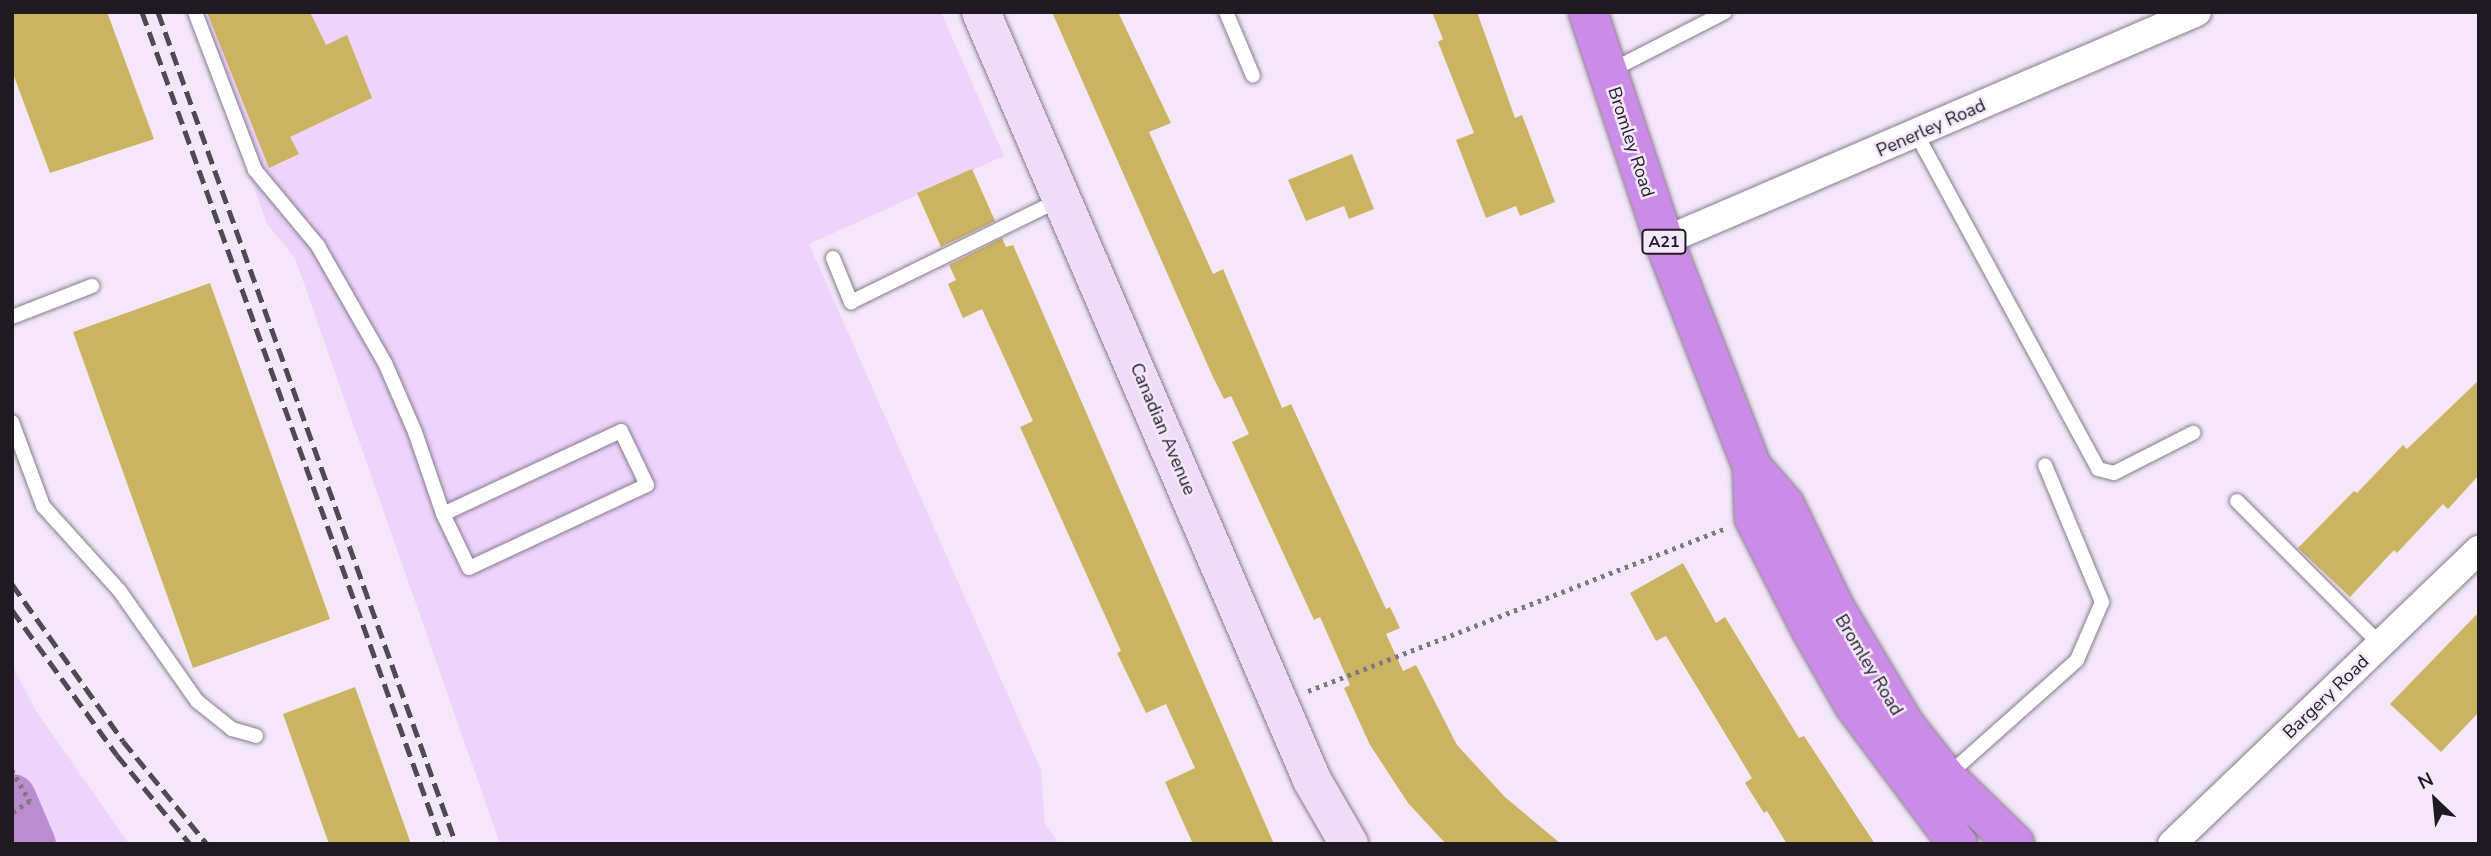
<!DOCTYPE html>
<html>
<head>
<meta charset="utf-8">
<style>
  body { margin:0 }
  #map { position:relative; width:2491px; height:856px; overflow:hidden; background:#f4e7fa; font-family:"Nunito Sans",sans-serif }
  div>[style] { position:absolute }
  .green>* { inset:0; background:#eed4fc }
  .river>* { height:47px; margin:-23.5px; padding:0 23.5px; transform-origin:23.5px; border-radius:23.5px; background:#ba8dcf }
  .building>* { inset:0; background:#cbb461 }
  .path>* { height:4.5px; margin-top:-2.25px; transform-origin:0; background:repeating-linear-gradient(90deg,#7f7783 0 3.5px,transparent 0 8.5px) }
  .roads { filter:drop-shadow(0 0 2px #867b8c) drop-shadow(0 0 2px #867b8c) }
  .lane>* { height:14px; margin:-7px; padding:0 7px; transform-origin:7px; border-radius:7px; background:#fff }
  .street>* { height:28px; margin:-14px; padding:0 14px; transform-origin:14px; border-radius:14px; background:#fff }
  .secondary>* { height:38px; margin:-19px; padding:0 19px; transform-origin:19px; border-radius:19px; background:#efdcf8 }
  .highway>* { height:38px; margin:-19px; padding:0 19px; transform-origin:19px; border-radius:19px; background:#ca8ce7 }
  .rail>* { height:5px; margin-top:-2.5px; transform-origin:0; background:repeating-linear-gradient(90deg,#504953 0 14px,transparent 0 21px) }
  span { translate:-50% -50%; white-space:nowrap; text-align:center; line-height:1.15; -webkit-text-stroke:5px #f4e7fa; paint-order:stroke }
  .shield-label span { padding:2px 5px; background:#f4e7fa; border:2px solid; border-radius:5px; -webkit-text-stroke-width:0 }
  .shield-label { font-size:16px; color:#1f1a21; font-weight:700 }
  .street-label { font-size:18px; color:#1f1a21 }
  .frame { position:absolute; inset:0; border:14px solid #1f1a21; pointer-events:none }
  .north { position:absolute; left:2400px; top:765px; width:70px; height:70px; -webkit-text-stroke:5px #f4e7fa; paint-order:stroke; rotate:334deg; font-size:19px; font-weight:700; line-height:28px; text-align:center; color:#1f1a21 }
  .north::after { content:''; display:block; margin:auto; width:24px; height:32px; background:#1f1a21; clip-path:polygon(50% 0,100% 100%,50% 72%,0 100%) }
</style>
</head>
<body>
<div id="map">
  <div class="green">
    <i style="clip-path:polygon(190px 12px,941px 12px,1004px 156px,809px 244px,1041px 770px,1045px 823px,1059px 844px,500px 844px,295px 258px,267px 224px)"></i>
    <i style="clip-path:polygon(12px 665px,36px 711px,129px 844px,12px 844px)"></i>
  </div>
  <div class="river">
    <i style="left:12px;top:797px;width:51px;rotate:66.9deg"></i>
  </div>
  <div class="building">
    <i style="clip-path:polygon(12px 12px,107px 12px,154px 139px,50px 173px,12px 71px)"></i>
    <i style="clip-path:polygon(207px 12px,310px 12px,326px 45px,347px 35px,372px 98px,290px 137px,299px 154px,269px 168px)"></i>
    <i style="clip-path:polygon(1052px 12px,1118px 12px,1171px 123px,1149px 132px,1213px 274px,1223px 269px,1282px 408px,1291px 404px,1386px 609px,1390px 607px,1400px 628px,1386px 634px,1403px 671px,1416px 665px,1457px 745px,1505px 797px,1561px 844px,1446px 844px,1408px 803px,1370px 745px,1344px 688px,1350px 685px,1320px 617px,1314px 620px,1232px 442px,1249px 434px,1231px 396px,1224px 399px,1212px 375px)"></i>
    <i style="clip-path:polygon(1432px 12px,1477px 12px,1515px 118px,1522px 115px,1555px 202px,1520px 216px,1516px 206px,1486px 218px,1456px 140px,1474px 133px,1438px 42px,1443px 39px)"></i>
    <i style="clip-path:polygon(1352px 154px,1374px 209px,1349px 219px,1344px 206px,1306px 221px,1288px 180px)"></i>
    <i style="clip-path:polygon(972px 169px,995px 221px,941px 247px,917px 193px)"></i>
    <i style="clip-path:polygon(1002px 238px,1006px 247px,1013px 245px,1035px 295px,1274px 844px,1193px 844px,1165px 782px,1195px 768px,1166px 704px,1146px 713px,1117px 653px,1121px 651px,1020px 427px,1033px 421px,982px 309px,963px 318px,948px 284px,956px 280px,949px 265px)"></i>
    <i style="clip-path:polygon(210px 283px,330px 619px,193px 668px,73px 332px)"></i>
    <i style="clip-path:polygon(2479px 380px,2479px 475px,2448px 509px,2443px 504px,2397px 553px,2394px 550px,2350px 597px,2298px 548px,2354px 491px,2357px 493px,2403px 445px,2407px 449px)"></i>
    <i style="clip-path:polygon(1683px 563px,1716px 623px,1725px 617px,1799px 738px,1804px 736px,1875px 844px,1787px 844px,1767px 811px,1764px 813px,1745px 783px,1752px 778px,1666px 636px,1656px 641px,1630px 593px)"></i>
    <i style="clip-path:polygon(2479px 612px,2479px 712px,2441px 752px,2390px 704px)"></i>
    <i style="clip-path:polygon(355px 687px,411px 844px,329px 844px,283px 714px)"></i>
  </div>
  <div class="path">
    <i style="left:1308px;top:691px;width:446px;rotate:-21.3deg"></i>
    <i style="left:12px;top:770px;width:36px;rotate:60deg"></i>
    <i style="left:30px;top:801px;width:22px;rotate:146deg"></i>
  </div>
  <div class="roads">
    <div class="lane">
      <i style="left:195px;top:12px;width:169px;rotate:69.2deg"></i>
      <i style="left:255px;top:170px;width:99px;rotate:50.3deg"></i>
      <i style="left:318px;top:246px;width:135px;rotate:60.2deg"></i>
      <i style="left:385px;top:363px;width:75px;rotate:66.5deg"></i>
      <i style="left:415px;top:432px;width:87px;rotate:71.1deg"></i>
      <i style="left:443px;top:514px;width:60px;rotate:64.3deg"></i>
      <i style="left:469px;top:568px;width:196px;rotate:-25deg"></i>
      <i style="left:647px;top:485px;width:60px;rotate:-115.7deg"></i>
      <i style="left:621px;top:431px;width:196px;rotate:155deg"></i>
      <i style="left:1226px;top:12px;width:69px;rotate:67.1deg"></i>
      <i style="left:1608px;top:72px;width:131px;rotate:-27.1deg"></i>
      <i style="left:1917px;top:135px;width:380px;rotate:61.5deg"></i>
      <i style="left:2098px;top:469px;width:16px;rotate:14deg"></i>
      <i style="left:2114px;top:473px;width:89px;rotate:-26.9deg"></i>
      <i style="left:833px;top:258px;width:48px;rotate:67.8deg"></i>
      <i style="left:851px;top:302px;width:234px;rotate:-26.1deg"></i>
      <i style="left:12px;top:317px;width:86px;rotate:-21.2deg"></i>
      <i style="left:12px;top:422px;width:90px;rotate:69.7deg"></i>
      <i style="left:43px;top:506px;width:113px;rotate:47.9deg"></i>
      <i style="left:119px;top:590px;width:136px;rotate:54.9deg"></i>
      <i style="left:197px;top:701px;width:45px;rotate:38.7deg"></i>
      <i style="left:232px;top:729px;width:25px;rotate:16deg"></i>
      <i style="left:2237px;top:501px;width:204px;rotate:45deg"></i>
      <i style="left:1947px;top:776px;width:174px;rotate:-41.7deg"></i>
      <i style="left:2077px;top:660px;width:63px;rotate:-66.7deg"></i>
      <i style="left:2102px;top:602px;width:148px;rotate:-112.6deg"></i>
    </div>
    <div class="street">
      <i style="left:1664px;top:241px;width:580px;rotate:-23.25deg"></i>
      <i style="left:2172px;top:844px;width:425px;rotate:-43.8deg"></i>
    </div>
    <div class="secondary">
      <i style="left:981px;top:12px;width:836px;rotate:66.68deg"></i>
      <i style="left:1312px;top:780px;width:74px;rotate:60deg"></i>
    </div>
    <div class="highway">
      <i style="left:1588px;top:12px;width:241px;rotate:71.6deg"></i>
      <i style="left:1664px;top:241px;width:243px;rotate:68.7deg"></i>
      <i style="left:1752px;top:467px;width:50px;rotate:49deg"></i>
      <i style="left:1785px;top:505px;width:114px;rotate:64.1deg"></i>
      <i style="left:1835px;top:608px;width:136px;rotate:59.1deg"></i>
      <i style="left:1905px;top:725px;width:66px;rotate:51.7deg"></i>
      <i style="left:1946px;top:777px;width:96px;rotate:44.2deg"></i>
      <i style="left:1752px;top:467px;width:51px;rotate:87.8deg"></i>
      <i style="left:1754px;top:518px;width:126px;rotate:63deg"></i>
      <i style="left:1811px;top:630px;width:86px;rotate:60.2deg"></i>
      <i style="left:1854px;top:705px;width:174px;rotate:53.2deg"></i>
    </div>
  </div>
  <div class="rail">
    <i style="left:142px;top:12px;width:884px;rotate:70.17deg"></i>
    <i style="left:158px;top:12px;width:884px;rotate:70.29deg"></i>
    <i style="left:12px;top:584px;width:192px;rotate:54.7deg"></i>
    <i style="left:123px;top:741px;width:133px;rotate:50.8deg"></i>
    <i style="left:12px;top:610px;width:179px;rotate:54.1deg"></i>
    <i style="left:117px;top:755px;width:115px;rotate:50.6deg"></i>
  </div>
  <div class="shield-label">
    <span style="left:1664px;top:242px">A21</span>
  </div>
  <div class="street-label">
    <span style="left:1931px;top:128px;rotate:-24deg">Penerley Road</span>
    <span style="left:1631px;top:142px;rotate:72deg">Bromley Road</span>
    <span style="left:1163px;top:429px;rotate:67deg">Canadian Avenue</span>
    <span style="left:1869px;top:665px;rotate:59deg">Bromley Road</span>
    <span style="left:2326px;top:697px;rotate:-44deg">Bargery Road</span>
  </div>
  <div class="frame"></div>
  <div class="north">N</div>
</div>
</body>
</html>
